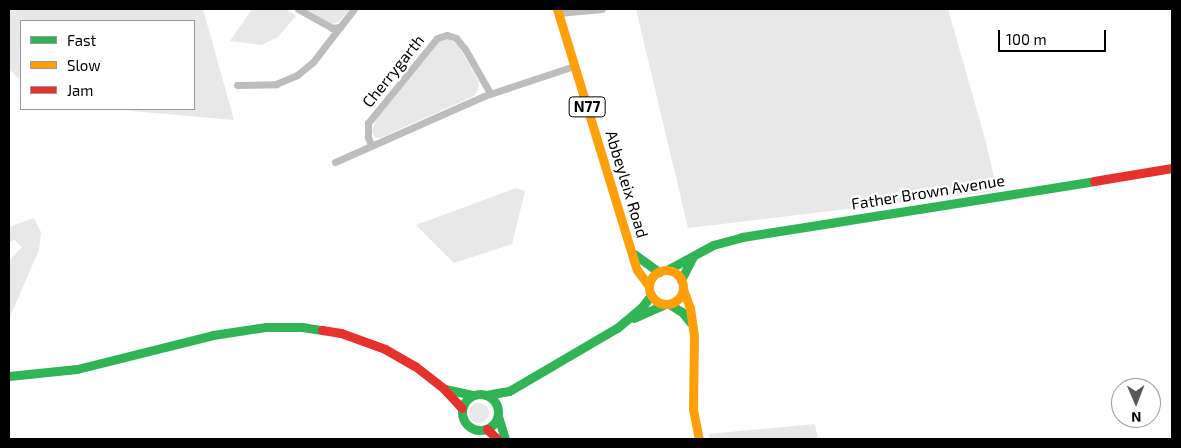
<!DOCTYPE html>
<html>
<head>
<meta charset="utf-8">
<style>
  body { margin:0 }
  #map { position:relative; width:1181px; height:448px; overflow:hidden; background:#fff; font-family:"Exo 2",sans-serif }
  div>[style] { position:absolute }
  .green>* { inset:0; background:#e8e8e8 }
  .round { border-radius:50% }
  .street>* { height:7px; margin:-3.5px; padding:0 3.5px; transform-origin:3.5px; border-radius:3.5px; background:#bdbdbd }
  .fast>* { height:9px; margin:-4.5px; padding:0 4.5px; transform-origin:4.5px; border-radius:4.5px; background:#30b455 }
  .fast>.ring { margin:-4.5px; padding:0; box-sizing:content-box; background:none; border:9px solid #30b455; border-radius:50% }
  .slow>* { height:9px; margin:-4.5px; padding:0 4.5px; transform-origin:4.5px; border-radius:4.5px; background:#ff9f0a }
  .slow>.ring { margin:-4.5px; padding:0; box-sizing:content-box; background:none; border:9px solid #ff9f0a; border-radius:50% }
  .jam>* { height:9px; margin:-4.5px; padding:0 4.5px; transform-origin:4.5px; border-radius:4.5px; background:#e5322d }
  span { translate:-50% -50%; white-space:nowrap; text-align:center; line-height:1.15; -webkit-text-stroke:4.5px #fff; paint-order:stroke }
  .shield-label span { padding:1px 4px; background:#fff; border:1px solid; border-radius:4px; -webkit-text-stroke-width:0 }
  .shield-label { font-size:15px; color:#000; font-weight:700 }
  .street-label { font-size:16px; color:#000 }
  .frame { position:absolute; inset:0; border:10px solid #000; pointer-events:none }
  .legend { position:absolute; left:20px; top:20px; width:175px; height:90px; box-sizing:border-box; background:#fff; border:1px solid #999; margin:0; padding:6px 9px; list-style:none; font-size:15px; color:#000 }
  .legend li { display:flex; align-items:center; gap:10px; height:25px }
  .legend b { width:25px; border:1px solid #999 }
  .north { position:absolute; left:1111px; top:378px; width:50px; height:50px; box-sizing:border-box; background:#fff; border:1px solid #999; border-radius:50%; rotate:179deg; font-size:14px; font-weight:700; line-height:20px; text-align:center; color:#000 }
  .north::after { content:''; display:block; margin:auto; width:18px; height:22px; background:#595959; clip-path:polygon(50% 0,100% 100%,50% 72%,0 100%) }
  .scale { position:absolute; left:998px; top:30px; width:108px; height:22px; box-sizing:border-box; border:2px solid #000; border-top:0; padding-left:6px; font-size:15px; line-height:18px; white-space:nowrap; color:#000; -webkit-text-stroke:4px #fff; paint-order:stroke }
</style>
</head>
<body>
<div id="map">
  <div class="green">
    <i style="clip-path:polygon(9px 9px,203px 9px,234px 120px,131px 111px,124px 109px,194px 109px,194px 21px,21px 21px,21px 81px,9px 69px)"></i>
    <i style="clip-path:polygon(252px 9px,285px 9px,296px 16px,278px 37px,262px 45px,230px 41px)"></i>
    <i style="clip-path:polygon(303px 9px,350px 9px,339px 22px,332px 24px)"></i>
    <i style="clip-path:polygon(636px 9px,948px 9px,987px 146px,997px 191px,688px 228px)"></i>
    <i style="clip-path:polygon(449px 39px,458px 45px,479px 82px,478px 89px,474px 96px,380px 138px,375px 138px,372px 131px,376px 120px,438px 42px)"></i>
    <i style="clip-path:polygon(516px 188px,525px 191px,512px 244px,454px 263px,416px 225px)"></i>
    <i style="clip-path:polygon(34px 218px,41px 232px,39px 250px,9px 319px,9px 261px,22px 247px,14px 240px,9px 243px,9px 227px)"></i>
    <i class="round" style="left:469px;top:403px;width:20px;height:20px"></i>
    <i style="clip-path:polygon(815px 424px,818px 439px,710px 439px,708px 434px)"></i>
  </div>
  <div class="street">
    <i style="left:298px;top:9px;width:39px;rotate:29deg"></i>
    <i style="left:332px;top:28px;width:8px;rotate:-7deg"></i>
    <i style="left:340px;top:27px;width:23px;rotate:-52deg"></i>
    <i style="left:558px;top:13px;width:44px;rotate:-5.2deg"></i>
    <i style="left:237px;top:85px;width:39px;rotate:-1deg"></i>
    <i style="left:276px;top:84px;width:23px;rotate:-23deg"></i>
    <i style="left:297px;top:75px;width:21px;rotate:-39deg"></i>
    <i style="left:313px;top:62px;width:44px;rotate:-52.4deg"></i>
    <i style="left:371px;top:145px;width:9px;rotate:-111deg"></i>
    <i style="left:368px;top:137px;width:14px;rotate:-90deg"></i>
    <i style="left:368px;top:123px;width:109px;rotate:-50.9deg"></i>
    <i style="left:437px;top:38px;width:10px;rotate:-17deg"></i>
    <i style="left:447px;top:35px;width:9px;rotate:18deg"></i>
    <i style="left:456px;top:38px;width:14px;rotate:51deg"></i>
    <i style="left:465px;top:49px;width:51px;rotate:60.4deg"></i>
    <i style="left:335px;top:162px;width:163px;rotate:-23.9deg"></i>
    <i style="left:484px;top:96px;width:95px;rotate:-18.4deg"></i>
  </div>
  <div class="fast">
    <i style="left:634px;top:254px;width:31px;rotate:36deg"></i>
    <i style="left:667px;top:270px;width:52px;rotate:-28.5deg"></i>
    <i style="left:713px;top:245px;width:30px;rotate:-15deg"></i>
    <i style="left:742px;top:237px;width:356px;rotate:-9deg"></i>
    <i style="left:681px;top:280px;width:25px;rotate:-63deg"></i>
    <i style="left:669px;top:304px;width:15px;rotate:32deg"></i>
    <i style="left:682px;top:312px;width:13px;rotate:51deg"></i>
    <i style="left:634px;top:318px;width:34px;rotate:-24deg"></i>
    <i style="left:9px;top:376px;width:68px;rotate:-5.9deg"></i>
    <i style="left:77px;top:369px;width:140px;rotate:-14deg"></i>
    <i style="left:213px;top:335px;width:54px;rotate:-8.6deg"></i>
    <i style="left:266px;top:327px;width:36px"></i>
    <i style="left:302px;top:327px;width:20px;rotate:9deg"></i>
    <i style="left:445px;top:389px;width:29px;rotate:12deg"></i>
    <i class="ring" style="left:462px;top:394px;width:27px;height:27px"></i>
    <i style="left:486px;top:395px;width:23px;rotate:-10deg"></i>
    <i style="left:509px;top:391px;width:125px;rotate:-30.3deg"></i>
    <i style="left:617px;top:328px;width:33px;rotate:-40deg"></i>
    <i style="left:642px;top:307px;width:15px;rotate:-53deg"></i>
    <i style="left:498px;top:416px;width:24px;rotate:73deg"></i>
  </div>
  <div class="slow">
    <i style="left:557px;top:9px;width:273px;rotate:73deg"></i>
    <i style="left:637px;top:270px;width:20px;rotate:53deg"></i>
    <i class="ring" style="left:649px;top:270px;width:25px;height:25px"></i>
    <i style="left:683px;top:289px;width:20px;rotate:70deg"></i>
    <i style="left:690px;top:308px;width:28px;rotate:82deg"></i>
    <i style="left:694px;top:336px;width:73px;rotate:90.8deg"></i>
    <i style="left:693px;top:409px;width:31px;rotate:79deg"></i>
  </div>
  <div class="jam">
    <i style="left:1094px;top:181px;width:79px;rotate:-9.5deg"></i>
    <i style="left:322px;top:330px;width:19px;rotate:9deg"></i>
    <i style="left:341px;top:333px;width:47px;rotate:20deg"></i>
    <i style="left:385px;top:349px;width:34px;rotate:30deg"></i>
    <i style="left:415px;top:366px;width:37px;rotate:38deg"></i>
    <i style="left:444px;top:389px;width:26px;rotate:47deg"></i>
    <i style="left:487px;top:429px;width:14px;rotate:45deg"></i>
  </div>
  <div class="shield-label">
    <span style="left:587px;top:107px">N77</span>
  </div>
  <div class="street-label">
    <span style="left:393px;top:71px;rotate:-51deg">Cherrygarth</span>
    <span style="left:627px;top:184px;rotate:73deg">Abbeyleix Road</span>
    <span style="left:928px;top:192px;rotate:-9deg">Father Brown Avenue</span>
  </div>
  <div class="frame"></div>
  <ul class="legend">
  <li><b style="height:6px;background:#30b455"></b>Fast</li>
  <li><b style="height:6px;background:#ff9f0a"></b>Slow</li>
  <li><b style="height:6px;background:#e5322d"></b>Jam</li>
  </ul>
  <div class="north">N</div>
  <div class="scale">100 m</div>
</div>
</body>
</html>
